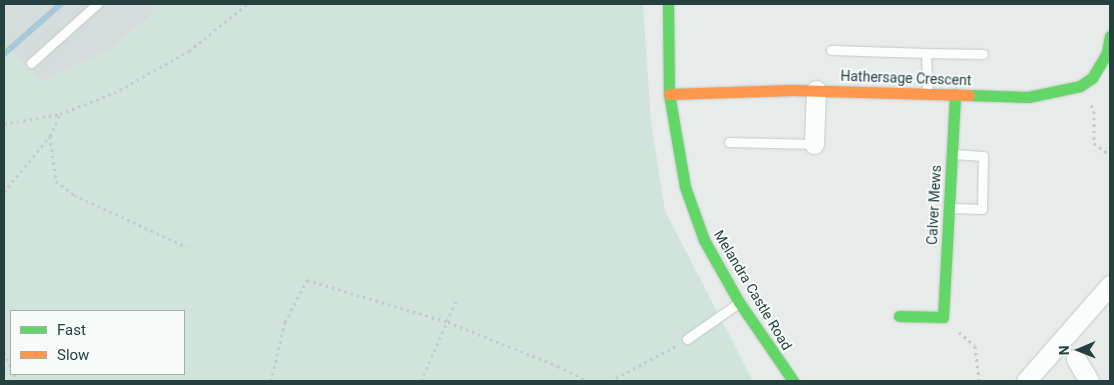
<!DOCTYPE html>
<html>
<head>
<meta charset="utf-8">
<style>
  body { margin:0 }
  #map { position:relative; width:1114px; height:385px; overflow:hidden; background:#e7eceb; font-family:Roboto,sans-serif }
  div>[style] { position:absolute }
  .built>* { inset:0; background:#d5dddc }
  .green>* { inset:0; background:#d1e4dc }
  .stream>* { height:5.5px; margin:-2.75px; padding:0 2.75px; transform-origin:2.75px; border-radius:2.75px; background:#a9c8d9 }
  .path>* { height:3px; margin-top:-1.5px; transform-origin:0; background:repeating-linear-gradient(90deg,#c3cbcb 0 2.5px,transparent 0 6.5px) }
  .roads { filter:drop-shadow(0 0 1px #c4c9c8) drop-shadow(0 0 1px #c4c9c8) }
  .lane>* { height:9px; margin:-4.5px; padding:0 4.5px; transform-origin:4.5px; border-radius:4.5px; background:#fbfcfc }
  .street>* { height:19px; margin:-9.5px; padding:0 9.5px; transform-origin:9.5px; border-radius:9.5px; background:#fbfcfc }
  .fast>* { height:11px; margin:-5.5px; padding:0 5.5px; transform-origin:5.5px; border-radius:5.5px; background:#63d668 }
  .slow>* { height:11px; margin:-5.5px; padding:0 5.5px; transform-origin:5.5px; border-radius:5.5px; background:#ff974d }
  span { translate:-50% -50%; white-space:nowrap; text-align:center; line-height:1.15; -webkit-text-stroke:4px #f6faf9; paint-order:stroke }
  .street-label { font-size:14px; color:#24403f }
  .frame { position:absolute; inset:0; border:5px solid #24403f; pointer-events:none }
  .legend { position:absolute; left:10px; top:310px; width:175px; height:65px; box-sizing:border-box; background:#f6faf9; border:1px solid #a2b0af; margin:0; padding:6px 9px; list-style:none; font-size:15px; color:#24403f }
  .legend li { display:flex; align-items:center; gap:10px; height:25px }
  .legend b { width:25px; border:1px solid #a2b0af }
  .north { position:absolute; left:1054px; top:325px; width:50px; height:50px; -webkit-text-stroke:4px #f6faf9; paint-order:stroke; rotate:269deg; font-size:14px; font-weight:700; line-height:20px; text-align:center; color:#24403f }
  .north::after { content:''; display:block; margin:auto; width:18px; height:22px; background:#24403f; clip-path:polygon(50% 0,100% 100%,50% 72%,0 100%) }
</style>
</head>
<body>
<div id="map">
  <div class="built">
    <i style="clip-path:polygon(4px 4px,159px 4px,151px 16px,110px 50px,41px 83px,4px 43px)"></i>
  </div>
  <div class="green">
    <i style="clip-path:polygon(evenodd,159px 4px,643px 4px,651px 121px,665px 211px,753px 381px,4px 381px,4px 43px,41px 83px,110px 50px,151px 16px,159px 4px,11px 311px,184px 311px,184px 374px,11px 374px,11px 311px)"></i>
  </div>
  <div class="stream">
    <i style="left:4px;top:54px;width:76px;rotate:-41.3deg"></i>
  </div>
  <div class="path">
    <i style="left:1091px;top:105px;width:7px;rotate:63deg"></i>
    <i style="left:1094px;top:111px;width:32px;rotate:90deg"></i>
    <i style="left:1094px;top:143px;width:20px;rotate:37deg"></i>
    <i style="left:4px;top:124px;width:57px;rotate:-10.1deg"></i>
    <i style="left:60px;top:114px;width:58px;rotate:-21.3deg"></i>
    <i style="left:114px;top:93px;width:86px;rotate:-29.2deg"></i>
    <i style="left:189px;top:51px;width:75px;rotate:-39deg"></i>
    <i style="left:50px;top:136px;width:45px;rotate:82.4deg"></i>
    <i style="left:56px;top:181px;width:23px;rotate:38deg"></i>
    <i style="left:74px;top:195px;width:124px;rotate:24.7deg"></i>
    <i style="left:4px;top:192px;width:72px;rotate:-50.6deg"></i>
    <i style="left:50px;top:136px;width:23px;rotate:-65deg"></i>
    <i style="left:959px;top:332px;width:21px;rotate:41deg"></i>
    <i style="left:975px;top:346px;width:35px;rotate:83deg"></i>
    <i style="left:4px;top:352px;width:17px;rotate:65deg"></i>
    <i style="left:14px;top:374px;width:8px;rotate:60deg"></i>
    <i style="left:271px;top:381px;width:61px;rotate:-76.7deg"></i>
    <i style="left:285px;top:322px;width:47px;rotate:-62.4deg"></i>
    <i style="left:307px;top:280px;width:147px;rotate:16.6deg"></i>
    <i style="left:448px;top:322px;width:118px;rotate:21.8deg"></i>
    <i style="left:558px;top:366px;width:33px;rotate:27deg"></i>
    <i style="left:421px;top:381px;width:90px;rotate:-66.3deg"></i>
    <i style="left:610px;top:381px;width:75px;rotate:-27.9deg"></i>
  </div>
  <div class="roads">
    <div class="lane">
      <i style="left:831px;top:50px;width:95px;rotate:1.8deg"></i>
      <i style="left:926px;top:53px;width:38px;rotate:88deg"></i>
      <i style="left:926px;top:53px;width:57px;rotate:1deg"></i>
      <i style="left:31px;top:63px;width:89px;rotate:-41.8deg"></i>
      <i style="left:729px;top:142px;width:85px;rotate:1.3deg"></i>
      <i style="left:952px;top:208px;width:30px;rotate:2deg"></i>
      <i style="left:982px;top:209px;width:53px;rotate:-88.9deg"></i>
      <i style="left:983px;top:156px;width:30px;rotate:-176deg"></i>
      <i style="left:687px;top:339px;width:61px;rotate:-35deg"></i>
    </div>
    <div class="street">
      <i style="left:814px;top:144px;width:54px;rotate:-87.9deg"></i>
      <i style="left:1076px;top:359px;width:26px;rotate:59deg"></i>
      <i style="left:1026px;top:381px;width:128px;rotate:-48.8deg"></i>
    </div>
    <div class="fast">
      <i style="left:668px;top:4px;width:90px;rotate:89.4deg"></i>
      <i style="left:669px;top:94px;width:94px;rotate:80.2deg"></i>
      <i style="left:685px;top:187px;width:56px;rotate:70.3deg"></i>
      <i style="left:704px;top:240px;width:71px;rotate:60.6deg"></i>
      <i style="left:739px;top:302px;width:96px;rotate:55.6deg"></i>
      <i style="left:969px;top:95px;width:59px;rotate:1.9deg"></i>
      <i style="left:1028px;top:97px;width:53px;rotate:-11.9deg"></i>
      <i style="left:1080px;top:86px;width:14px;rotate:-34deg"></i>
      <i style="left:1092px;top:78px;width:29px;rotate:-59deg"></i>
      <i style="left:1107px;top:53px;width:17px;rotate:-80deg"></i>
      <i style="left:899px;top:316px;width:44px;rotate:1.3deg"></i>
      <i style="left:943px;top:317px;width:223px;rotate:-86.9deg"></i>
    </div>
    <div class="slow">
      <i style="left:669px;top:94px;width:123px;rotate:-1.9deg"></i>
      <i style="left:792px;top:90px;width:177px;rotate:1.6deg"></i>
    </div>
  </div>
  <div class="street-label">
    <span style="left:906px;top:78px;rotate:2deg">Hathersage Crescent</span>
    <span style="left:934px;top:205px;rotate:-87deg">Calver Mews</span>
    <span style="left:753px;top:290px;rotate:59deg">Melandra Castle Road</span>
  </div>
  <div class="frame"></div>
  <ul class="legend">
  <li><b style="height:6px;background:#63d668"></b>Fast</li>
  <li><b style="height:6px;background:#ff974d"></b>Slow</li>
  </ul>
  <div class="north">N</div>
</div>
</body>
</html>
